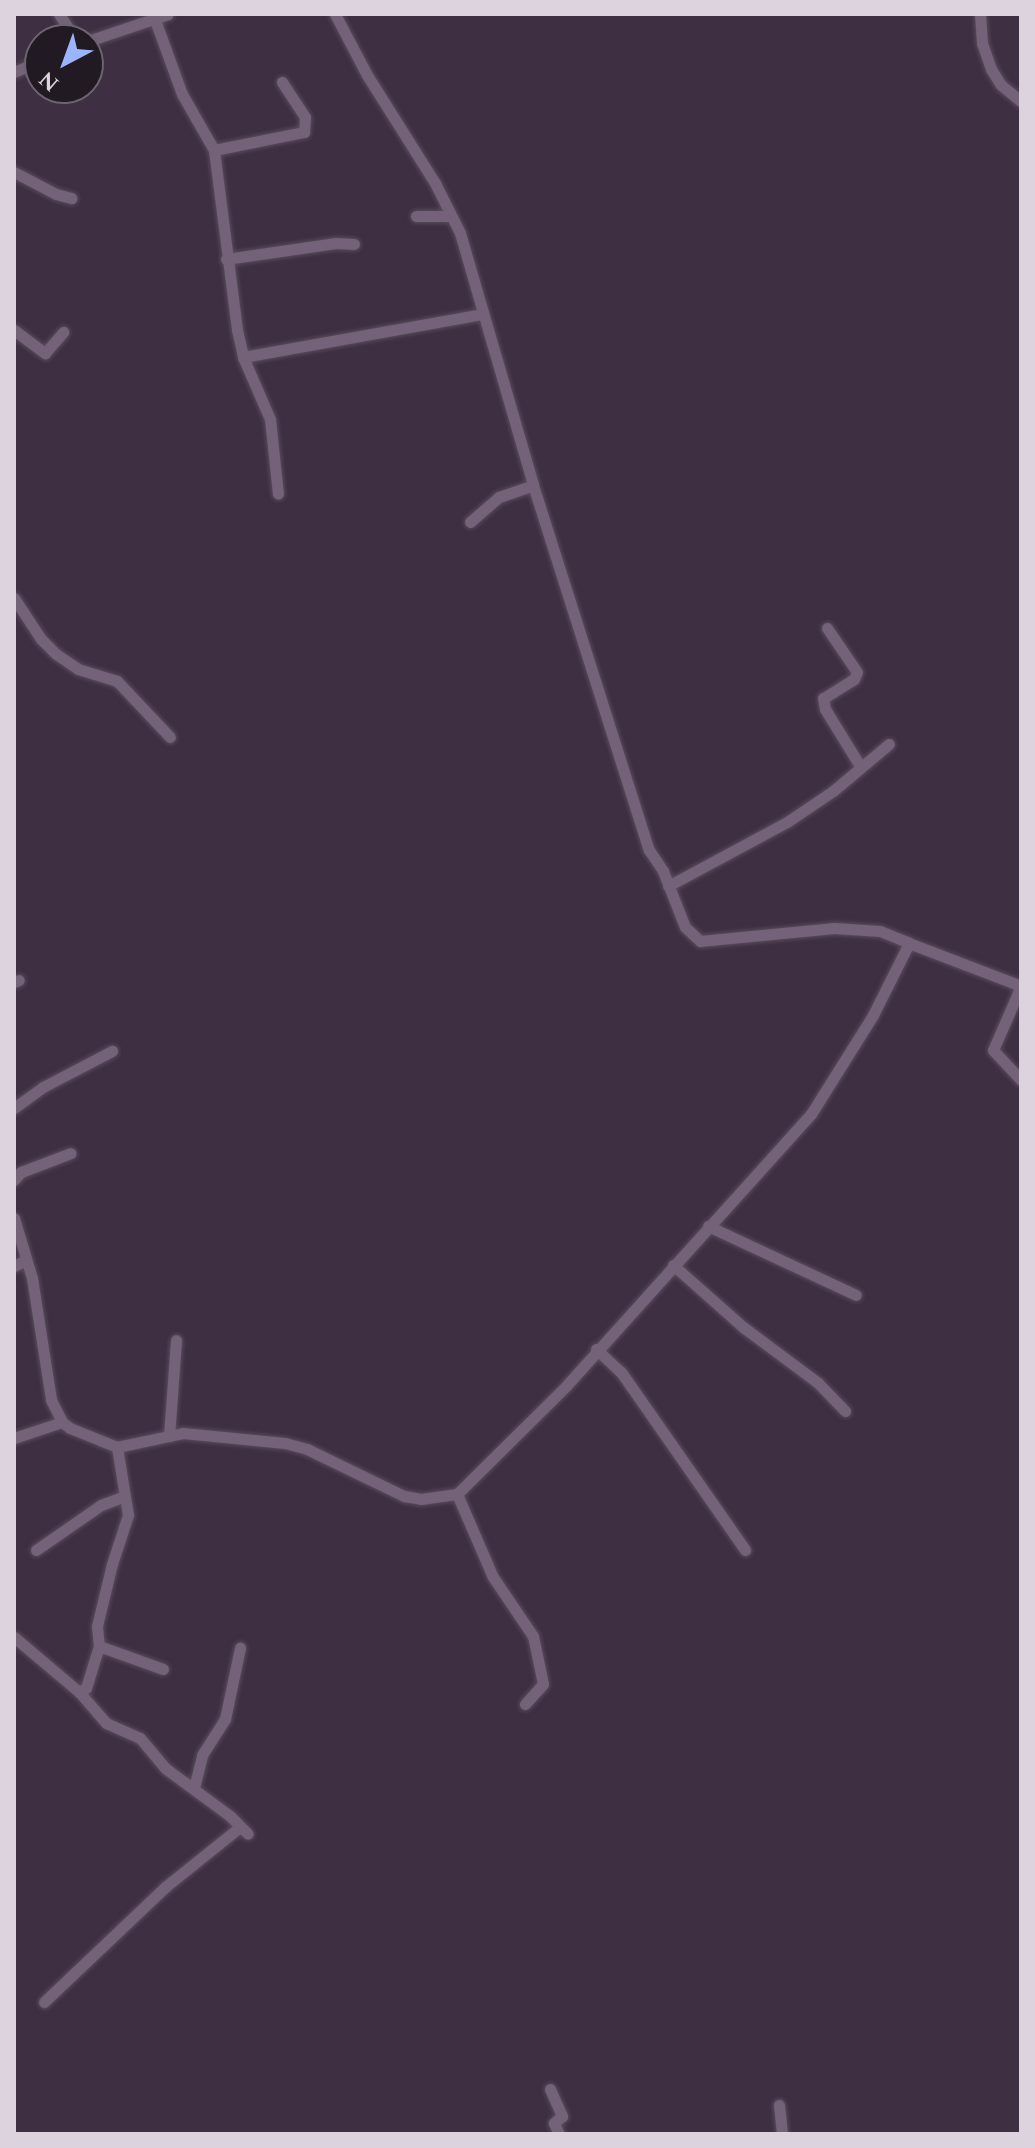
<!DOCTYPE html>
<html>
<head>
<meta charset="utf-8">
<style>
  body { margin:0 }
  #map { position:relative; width:1035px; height:2148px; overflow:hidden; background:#3e2f42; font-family:Spectral,serif }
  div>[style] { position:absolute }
  .roads { filter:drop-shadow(0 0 2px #584c5b) drop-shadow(0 0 2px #584c5b) }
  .minor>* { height:11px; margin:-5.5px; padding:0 5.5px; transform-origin:5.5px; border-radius:5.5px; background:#736278 }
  span { translate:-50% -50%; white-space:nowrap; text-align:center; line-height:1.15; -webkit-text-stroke:6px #211a23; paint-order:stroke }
  .frame { position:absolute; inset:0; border:16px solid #dcd3df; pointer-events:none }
  .north { position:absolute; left:24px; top:24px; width:80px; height:80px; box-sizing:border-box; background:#211a23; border:2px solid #6c646e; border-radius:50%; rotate:221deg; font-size:22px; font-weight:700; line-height:32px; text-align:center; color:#dcd3df }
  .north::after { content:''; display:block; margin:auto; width:28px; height:36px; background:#9ab5fd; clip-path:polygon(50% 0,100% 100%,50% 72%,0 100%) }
</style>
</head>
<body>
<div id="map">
  <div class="roads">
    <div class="minor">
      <i style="left:59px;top:14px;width:31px;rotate:57deg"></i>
      <i style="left:335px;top:14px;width:69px;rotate:62.3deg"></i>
      <i style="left:367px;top:75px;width:128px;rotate:57.8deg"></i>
      <i style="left:435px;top:183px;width:56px;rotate:63.4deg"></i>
      <i style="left:460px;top:233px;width:262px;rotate:73.8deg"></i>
      <i style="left:533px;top:485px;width:383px;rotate:72.4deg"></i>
      <i style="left:649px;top:850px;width:25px;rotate:56deg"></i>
      <i style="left:663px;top:871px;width:60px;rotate:68.6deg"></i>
      <i style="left:685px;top:927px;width:21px;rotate:43deg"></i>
      <i style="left:700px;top:941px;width:135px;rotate:-5.5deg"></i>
      <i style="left:834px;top:928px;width:46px;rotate:3.7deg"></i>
      <i style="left:880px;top:931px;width:31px;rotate:22deg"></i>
      <i style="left:980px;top:14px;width:29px;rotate:86deg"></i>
      <i style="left:982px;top:43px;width:28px;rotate:71deg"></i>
      <i style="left:991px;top:69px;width:19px;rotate:58deg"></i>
      <i style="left:1001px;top:85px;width:26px;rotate:39deg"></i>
      <i style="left:155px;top:20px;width:79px;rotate:70deg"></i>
      <i style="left:182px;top:94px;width:64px;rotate:60.3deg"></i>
      <i style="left:214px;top:150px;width:181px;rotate:82.7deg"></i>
      <i style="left:237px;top:330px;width:28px;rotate:77deg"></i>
      <i style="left:243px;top:357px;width:68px;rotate:66.5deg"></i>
      <i style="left:270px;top:419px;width:75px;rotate:83.9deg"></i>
      <i style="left:88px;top:41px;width:84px;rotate:-18.6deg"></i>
      <i style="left:14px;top:72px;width:28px;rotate:-23deg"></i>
      <i style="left:214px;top:150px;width:92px;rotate:-11.3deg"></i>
      <i style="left:304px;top:132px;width:15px;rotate:-86deg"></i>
      <i style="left:305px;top:117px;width:42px;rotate:-123.3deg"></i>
      <i style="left:14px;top:172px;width:47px;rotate:27.6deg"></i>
      <i style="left:56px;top:194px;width:16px;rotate:15deg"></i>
      <i style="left:416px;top:216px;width:34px"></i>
      <i style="left:226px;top:259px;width:111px;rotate:-8.3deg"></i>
      <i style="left:336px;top:243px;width:18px;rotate:3deg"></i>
      <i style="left:14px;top:330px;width:39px;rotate:37deg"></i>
      <i style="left:45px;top:353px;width:28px;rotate:-49deg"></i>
      <i style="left:243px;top:357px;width:244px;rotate:-10.2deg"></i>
      <i style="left:470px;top:522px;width:38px;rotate:-41deg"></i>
      <i style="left:499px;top:497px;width:36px;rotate:-19deg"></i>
      <i style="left:14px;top:598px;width:49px;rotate:56.6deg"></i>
      <i style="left:41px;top:639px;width:21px;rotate:45deg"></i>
      <i style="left:56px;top:654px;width:27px;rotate:34deg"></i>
      <i style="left:78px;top:669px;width:41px;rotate:17.1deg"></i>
      <i style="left:117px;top:681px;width:77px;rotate:46.6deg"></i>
      <i style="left:827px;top:628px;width:53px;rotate:55.7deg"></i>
      <i style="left:857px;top:672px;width:8px;rotate:113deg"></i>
      <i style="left:854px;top:679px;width:36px;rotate:148deg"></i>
      <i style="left:823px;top:698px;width:11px;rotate:80deg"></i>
      <i style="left:825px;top:709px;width:67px;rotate:58.4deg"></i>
      <i style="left:668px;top:886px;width:135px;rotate:-28.3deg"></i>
      <i style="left:787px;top:822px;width:55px;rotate:-34deg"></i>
      <i style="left:833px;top:791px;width:73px;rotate:-40deg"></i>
      <i style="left:14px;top:982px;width:5px;rotate:-22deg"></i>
      <i style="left:1021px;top:986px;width:70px;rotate:113.6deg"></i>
      <i style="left:993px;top:1050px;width:41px;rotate:47deg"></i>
      <i style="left:14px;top:1108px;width:36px;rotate:-36deg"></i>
      <i style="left:43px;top:1087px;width:78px;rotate:-27.6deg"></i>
      <i style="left:14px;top:1180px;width:11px;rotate:-49deg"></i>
      <i style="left:21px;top:1172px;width:53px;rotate:-20.8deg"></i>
      <i style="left:14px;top:1218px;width:63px;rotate:73.3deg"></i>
      <i style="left:32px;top:1278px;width:123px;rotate:81.1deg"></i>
      <i style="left:51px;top:1400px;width:25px;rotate:63deg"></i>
      <i style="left:62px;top:1422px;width:10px;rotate:37deg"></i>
      <i style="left:70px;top:1428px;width:51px;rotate:22deg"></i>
      <i style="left:117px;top:1447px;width:67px;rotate:-12deg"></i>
      <i style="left:183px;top:1433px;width:102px;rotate:5.6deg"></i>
      <i style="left:285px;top:1443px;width:23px;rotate:15deg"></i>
      <i style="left:307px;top:1449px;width:108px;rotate:25.9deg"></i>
      <i style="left:404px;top:1496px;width:17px;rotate:10deg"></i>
      <i style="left:421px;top:1499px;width:36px;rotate:-8deg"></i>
      <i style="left:457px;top:1494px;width:153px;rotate:-44.7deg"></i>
      <i style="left:566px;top:1386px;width:366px;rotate:-48deg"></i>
      <i style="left:811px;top:1114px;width:117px;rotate:-57.9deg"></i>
      <i style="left:873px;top:1015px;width:80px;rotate:-63.4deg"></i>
      <i style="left:909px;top:943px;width:120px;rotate:21deg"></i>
      <i style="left:708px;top:1226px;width:163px;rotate:25deg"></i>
      <i style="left:673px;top:1265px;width:94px;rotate:41.5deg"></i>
      <i style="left:743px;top:1327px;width:94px;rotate:36.7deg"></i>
      <i style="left:818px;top:1383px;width:39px;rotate:46deg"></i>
      <i style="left:14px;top:1266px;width:13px;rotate:-27deg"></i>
      <i style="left:596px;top:1349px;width:34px;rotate:43deg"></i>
      <i style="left:621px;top:1372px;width:217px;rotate:55.1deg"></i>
      <i style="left:169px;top:1436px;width:96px;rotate:-85.8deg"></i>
      <i style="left:14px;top:1438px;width:51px;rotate:-18.4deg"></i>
      <i style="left:457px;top:1494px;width:90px;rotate:66.6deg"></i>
      <i style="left:493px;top:1577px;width:71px;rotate:55.9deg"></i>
      <i style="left:533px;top:1636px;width:49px;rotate:78.2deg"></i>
      <i style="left:543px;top:1684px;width:27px;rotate:132deg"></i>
      <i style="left:36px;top:1550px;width:79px;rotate:-34.7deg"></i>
      <i style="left:101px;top:1505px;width:25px;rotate:-21deg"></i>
      <i style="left:14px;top:1637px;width:85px;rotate:40.2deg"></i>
      <i style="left:79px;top:1692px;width:8px;rotate:-30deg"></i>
      <i style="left:86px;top:1688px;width:44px;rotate:-72.8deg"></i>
      <i style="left:99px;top:1646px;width:20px;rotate:-96deg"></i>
      <i style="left:97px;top:1626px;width:64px;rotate:-76.4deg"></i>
      <i style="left:112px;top:1564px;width:52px;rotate:-71.9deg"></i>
      <i style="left:128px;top:1515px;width:69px;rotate:-99.2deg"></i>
      <i style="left:99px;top:1646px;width:68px;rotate:19.8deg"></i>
      <i style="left:80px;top:1693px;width:40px;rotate:49deg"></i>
      <i style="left:106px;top:1723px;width:37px;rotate:24deg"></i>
      <i style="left:140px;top:1738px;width:39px;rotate:50deg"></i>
      <i style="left:165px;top:1768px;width:81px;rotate:36.4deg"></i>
      <i style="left:230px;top:1816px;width:25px;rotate:45deg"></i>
      <i style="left:194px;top:1788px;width:34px;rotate:-76deg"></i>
      <i style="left:202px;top:1755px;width:43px;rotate:-57.4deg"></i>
      <i style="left:225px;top:1719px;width:73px;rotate:-78.1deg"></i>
      <i style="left:44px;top:2002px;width:167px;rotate:-43.5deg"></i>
      <i style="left:165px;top:1887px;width:96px;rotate:-38.7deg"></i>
      <i style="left:550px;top:2089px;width:30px;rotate:66deg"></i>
      <i style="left:562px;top:2116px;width:11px;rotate:139deg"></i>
      <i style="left:554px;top:2123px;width:12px;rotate:66deg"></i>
      <i style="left:779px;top:2105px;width:29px;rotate:84deg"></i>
    </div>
  </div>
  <div class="frame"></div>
  <div class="north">N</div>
</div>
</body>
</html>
